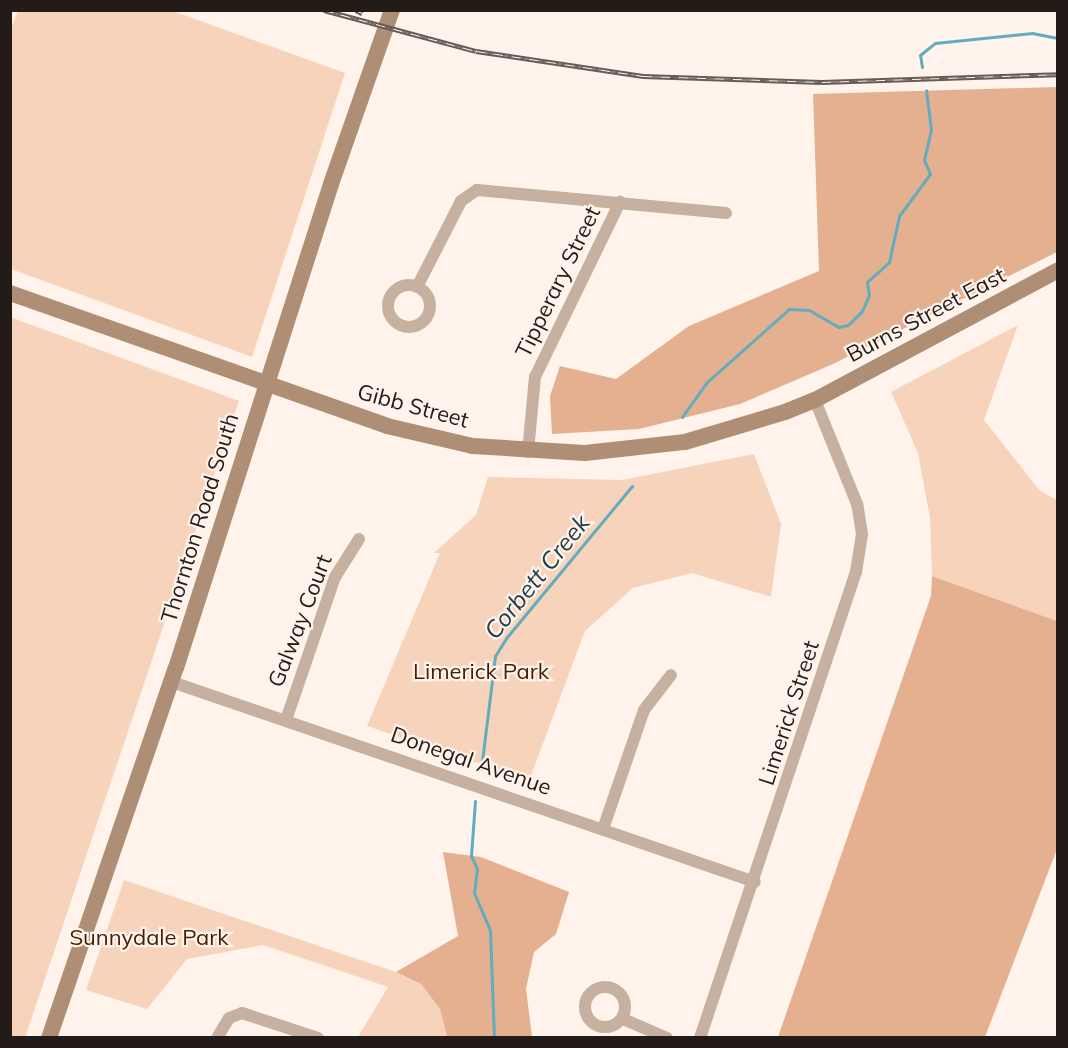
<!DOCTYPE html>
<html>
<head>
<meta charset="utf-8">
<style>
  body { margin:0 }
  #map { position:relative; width:1068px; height:1048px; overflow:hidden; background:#fff3eb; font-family:Mulish,sans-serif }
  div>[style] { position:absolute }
  .green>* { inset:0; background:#f8d3bb }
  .forest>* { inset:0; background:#e5b08f }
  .stream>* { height:3px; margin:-1.5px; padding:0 1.5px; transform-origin:1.5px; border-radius:1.5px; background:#63acbd }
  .street>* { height:12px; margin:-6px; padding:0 6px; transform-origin:6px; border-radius:6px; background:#c6b09f }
  .street>.ring { margin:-6px; padding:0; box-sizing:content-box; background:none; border:12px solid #c6b09f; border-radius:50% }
  .secondary>* { height:16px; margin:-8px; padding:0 8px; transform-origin:8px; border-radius:8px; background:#ae8f75 }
  .rail>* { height:5px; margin-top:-2.5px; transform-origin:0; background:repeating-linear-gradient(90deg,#fff3eb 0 9px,#655c57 0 18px); box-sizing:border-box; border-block:2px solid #655c57 }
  span { translate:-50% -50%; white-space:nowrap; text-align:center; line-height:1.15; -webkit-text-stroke:4.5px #fff3eb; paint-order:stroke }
  .street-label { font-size:22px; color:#221b17 }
  .park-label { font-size:22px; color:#411f05 }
  .water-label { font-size:24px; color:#1d4048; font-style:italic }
  .frame { position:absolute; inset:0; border:12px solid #221b17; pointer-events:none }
</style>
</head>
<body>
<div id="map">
  <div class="green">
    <i style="clip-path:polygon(18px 10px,173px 11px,345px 73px,252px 357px,11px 269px,10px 32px)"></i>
    <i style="clip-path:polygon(10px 317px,239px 401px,25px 1038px,10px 1037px)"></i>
    <i style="clip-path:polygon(1018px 325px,984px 420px,1040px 491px,1057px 500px,1057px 621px,932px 576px,930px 518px,918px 453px,891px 392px)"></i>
    <i style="clip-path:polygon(754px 454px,781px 524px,771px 597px,692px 573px,633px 588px,585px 631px,529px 781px,367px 726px,440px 553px,434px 553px,476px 515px,488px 477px,622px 480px)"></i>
    <i style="clip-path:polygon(124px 880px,396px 972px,421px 984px,440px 1009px,447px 1037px,358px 1037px,388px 987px,263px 945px,187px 959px,147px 1009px,86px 990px)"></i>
  </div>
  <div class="forest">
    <i style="clip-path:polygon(1057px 87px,1057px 252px,833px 364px,740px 404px,639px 429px,552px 434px,550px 396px,560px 366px,616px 379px,689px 326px,819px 271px,813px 94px)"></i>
    <i style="clip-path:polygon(932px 576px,1057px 621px,1057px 849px,985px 1037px,778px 1037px,931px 596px)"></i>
    <i style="clip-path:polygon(443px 852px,481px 857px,569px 892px,556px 934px,534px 952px,526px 989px,532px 1037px,447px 1037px,440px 1009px,421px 984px,396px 972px,458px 936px)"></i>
  </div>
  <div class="stream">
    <i style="left:922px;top:67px;width:12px;rotate:-99deg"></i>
    <i style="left:920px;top:55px;width:19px;rotate:-39deg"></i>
    <i style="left:935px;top:43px;width:98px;rotate:-5.9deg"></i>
    <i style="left:1032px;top:33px;width:26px;rotate:11deg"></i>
    <i style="left:682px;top:417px;width:43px;rotate:-54.5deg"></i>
    <i style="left:707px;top:382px;width:110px;rotate:-41.7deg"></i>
    <i style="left:789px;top:309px;width:20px;rotate:3deg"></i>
    <i style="left:809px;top:310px;width:34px;rotate:30deg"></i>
    <i style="left:838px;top:327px;width:10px;rotate:-11deg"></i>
    <i style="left:848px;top:325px;width:20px;rotate:-45deg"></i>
    <i style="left:862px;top:311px;width:17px;rotate:-66deg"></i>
    <i style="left:869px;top:295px;width:13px;rotate:-99deg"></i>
    <i style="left:867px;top:282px;width:30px;rotate:-42deg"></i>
    <i style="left:889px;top:262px;width:47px;rotate:-77.7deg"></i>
    <i style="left:899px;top:216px;width:52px;rotate:-53.6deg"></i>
    <i style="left:930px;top:174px;width:15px;rotate:-113deg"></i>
    <i style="left:924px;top:160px;width:31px;rotate:-77deg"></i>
    <i style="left:931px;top:130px;width:40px;rotate:-97.1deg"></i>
    <i style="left:481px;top:769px;width:114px;rotate:-82.9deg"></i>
    <i style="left:495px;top:656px;width:22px;rotate:-58deg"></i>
    <i style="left:507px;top:637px;width:196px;rotate:-50.4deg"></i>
    <i style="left:475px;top:801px;width:55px;rotate:94.2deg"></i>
    <i style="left:471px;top:856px;width:14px;rotate:65deg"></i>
    <i style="left:477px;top:869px;width:24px;rotate:97deg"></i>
    <i style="left:474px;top:893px;width:40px;rotate:66.6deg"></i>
    <i style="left:490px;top:930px;width:108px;rotate:87.9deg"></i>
  </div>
  <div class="street">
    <i class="ring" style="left:388px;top:285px;width:30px;height:30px"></i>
    <i style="left:417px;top:287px;width:97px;rotate:-62.9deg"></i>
    <i style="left:461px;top:201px;width:19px;rotate:-35deg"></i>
    <i style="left:477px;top:190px;width:250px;rotate:5.3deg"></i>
    <i style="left:528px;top:452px;width:75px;rotate:-84.7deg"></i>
    <i style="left:535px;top:377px;width:195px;rotate:-64.1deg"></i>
    <i style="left:172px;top:682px;width:616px;rotate:18.93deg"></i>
    <i style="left:286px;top:720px;width:151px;rotate:-71.1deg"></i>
    <i style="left:335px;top:577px;width:45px;rotate:-57.7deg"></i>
    <i style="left:603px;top:829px;width:126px;rotate:-71deg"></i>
    <i style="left:644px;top:710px;width:44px;rotate:-52.4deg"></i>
    <i class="ring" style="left:585px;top:987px;width:28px;height:28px"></i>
    <i style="left:623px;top:1019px;width:48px;rotate:23.4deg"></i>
    <i style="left:217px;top:1038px;width:23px;rotate:-59deg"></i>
    <i style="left:229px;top:1018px;width:14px;rotate:-21deg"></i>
    <i style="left:242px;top:1013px;width:80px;rotate:18.2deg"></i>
    <i style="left:700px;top:1038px;width:491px;rotate:-71.5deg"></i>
    <i style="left:856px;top:572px;width:38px;rotate:-81deg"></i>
    <i style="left:862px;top:534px;width:30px;rotate:-99deg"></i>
    <i style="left:857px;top:504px;width:112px;rotate:-112deg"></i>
  </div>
  <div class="secondary">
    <i style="left:10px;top:293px;width:400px;rotate:19.4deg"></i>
    <i style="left:387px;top:426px;width:88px;rotate:13.1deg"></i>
    <i style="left:473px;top:446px;width:112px;rotate:3.6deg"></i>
    <i style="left:585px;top:453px;width:101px;rotate:-6.3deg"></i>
    <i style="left:685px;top:442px;width:104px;rotate:-16.7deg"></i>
    <i style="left:785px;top:412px;width:32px;rotate:-22deg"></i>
    <i style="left:815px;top:400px;width:276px;rotate:-28.1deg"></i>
    <i style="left:49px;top:1038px;width:391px;rotate:-71.1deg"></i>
    <i style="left:176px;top:668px;width:508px;rotate:-72.24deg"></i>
    <i style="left:331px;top:184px;width:184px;rotate:-70.7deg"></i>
  </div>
  <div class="rail">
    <i style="left:324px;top:10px;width:157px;rotate:15.1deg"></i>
    <i style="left:476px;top:51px;width:169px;rotate:8.5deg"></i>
    <i style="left:643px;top:76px;width:179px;rotate:1.9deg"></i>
    <i style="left:822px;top:82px;width:236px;rotate:-1.9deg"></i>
    <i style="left:356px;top:10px;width:7px;rotate:27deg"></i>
  </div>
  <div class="street-label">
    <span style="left:558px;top:282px;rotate:-64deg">Tipperary Street</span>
    <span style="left:926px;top:315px;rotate:-28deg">Burns Street East</span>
    <span style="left:413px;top:406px;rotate:15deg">Gibb Street</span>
    <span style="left:200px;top:518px;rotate:-73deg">Thornton Road South</span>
    <span style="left:300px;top:621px;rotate:-69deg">Galway Court</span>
    <span style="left:789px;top:713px;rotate:-72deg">Limerick Street</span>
    <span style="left:471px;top:761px;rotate:19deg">Donegal Avenue</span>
  </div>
  <div class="park-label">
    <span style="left:481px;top:672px">Limerick Park</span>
    <span style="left:149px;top:938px">Sunnydale Park</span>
  </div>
  <div class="water-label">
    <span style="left:537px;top:577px;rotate:-51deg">Corbett Creek</span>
  </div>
  <div class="frame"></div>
</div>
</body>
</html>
